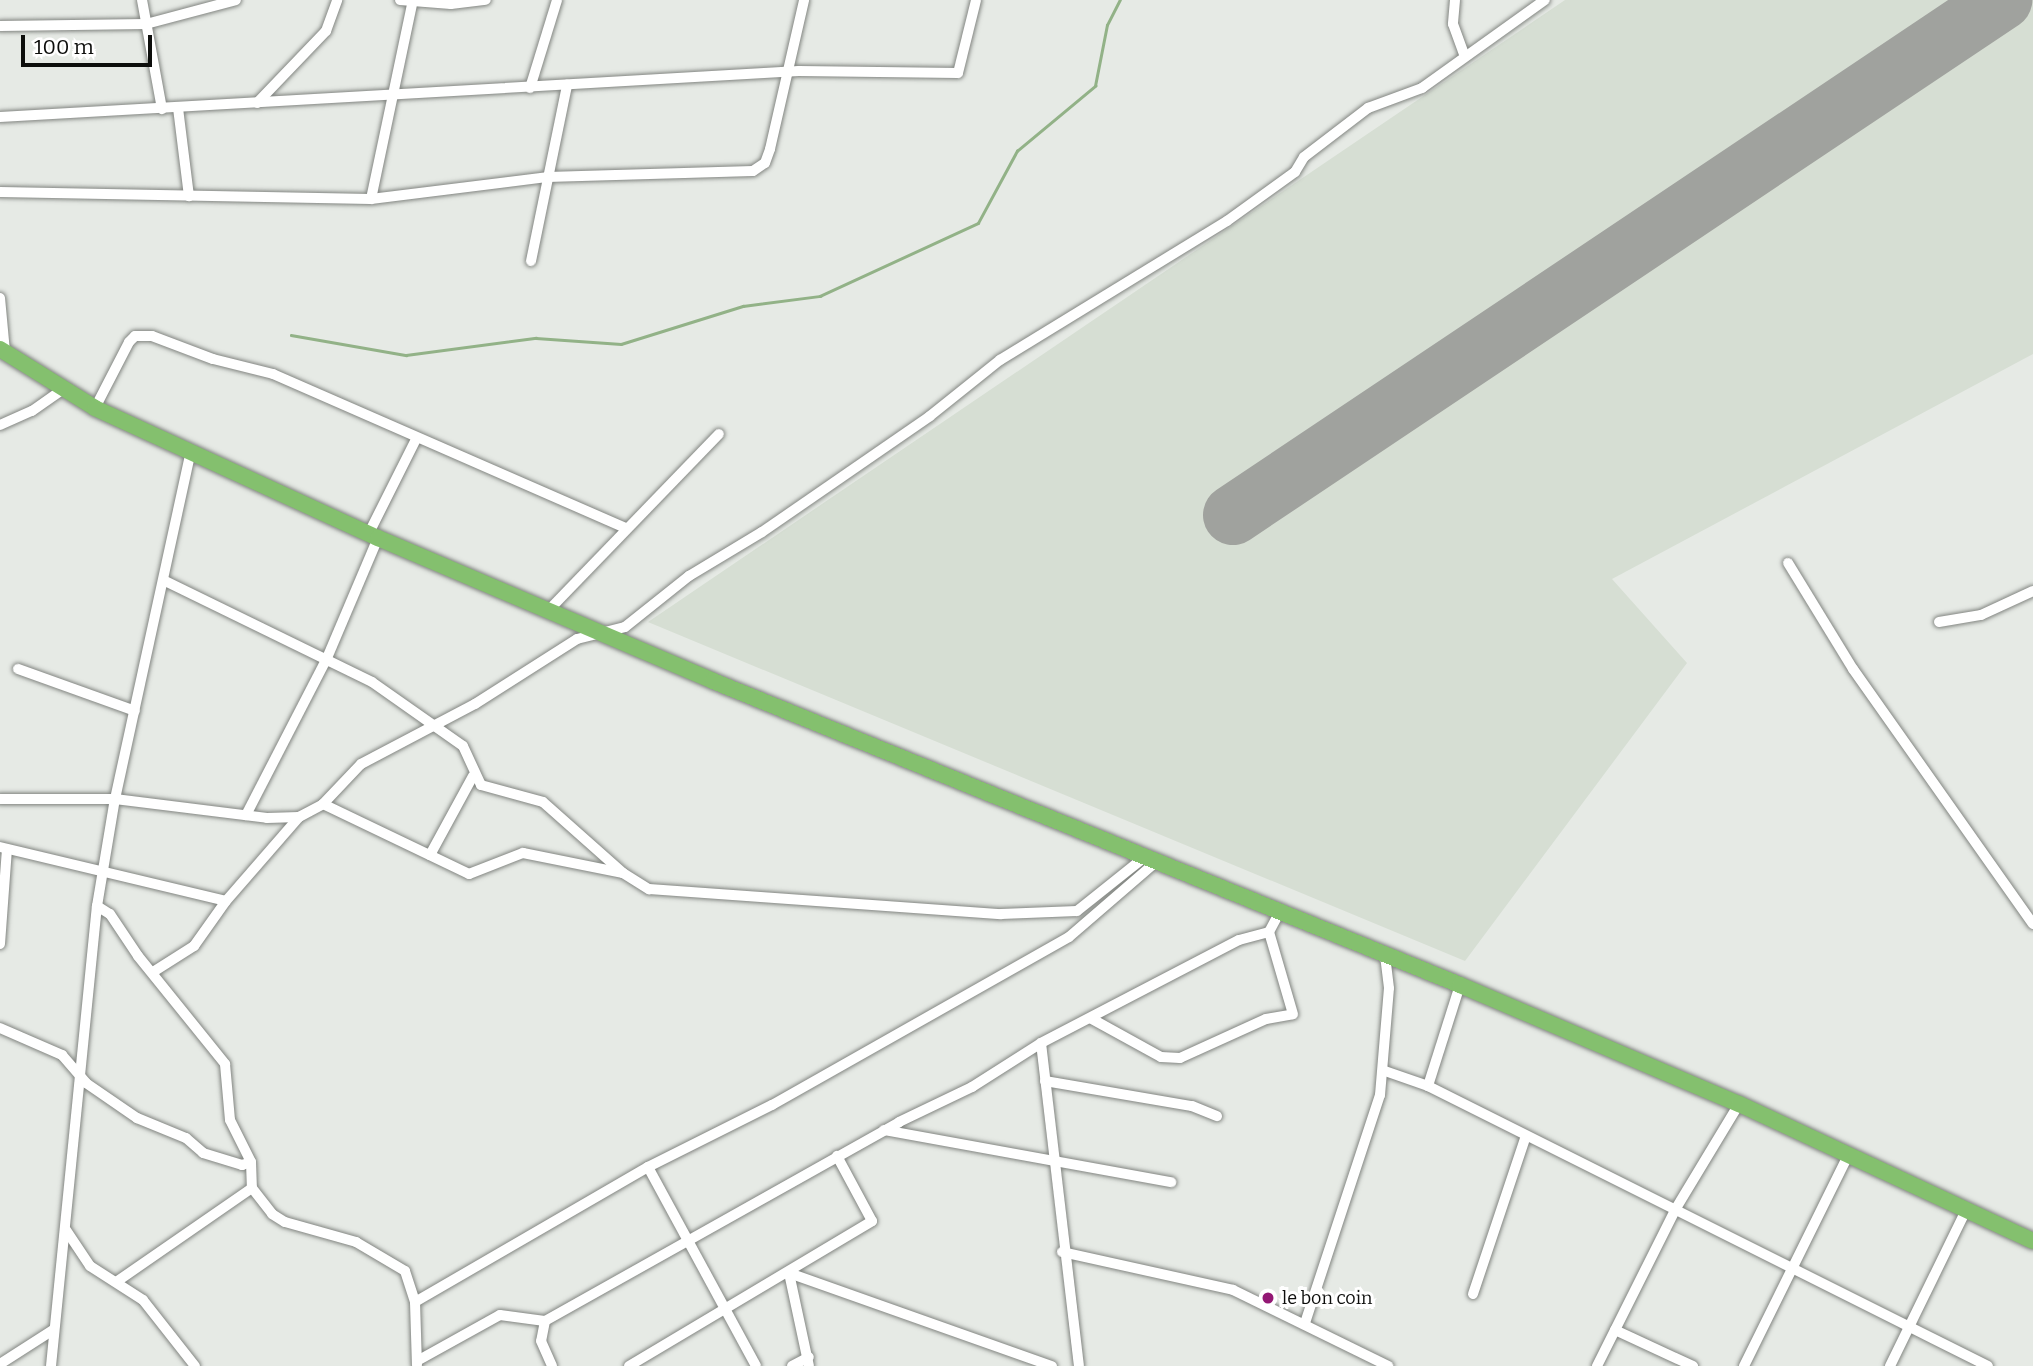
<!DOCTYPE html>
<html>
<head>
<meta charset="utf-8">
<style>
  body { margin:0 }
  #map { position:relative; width:2033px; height:1366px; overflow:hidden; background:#e6eae5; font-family:Bitter,serif }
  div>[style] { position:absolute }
  .built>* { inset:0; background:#d6ded3 }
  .stream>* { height:2.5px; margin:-1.25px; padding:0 1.25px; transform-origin:1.25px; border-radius:1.25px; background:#92b287 }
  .runway>* { height:60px; margin:-30px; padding:0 30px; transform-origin:30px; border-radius:30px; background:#a0a29e }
  .roads { filter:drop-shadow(0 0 2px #828581) drop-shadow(0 0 2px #828581) }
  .minor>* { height:10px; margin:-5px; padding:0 5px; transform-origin:5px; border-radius:5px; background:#fff }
  .trunk>* { height:16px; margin:-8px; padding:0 8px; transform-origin:8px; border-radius:8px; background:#84c06e }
  .dots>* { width:19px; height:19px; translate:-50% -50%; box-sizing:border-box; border:4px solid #fff; border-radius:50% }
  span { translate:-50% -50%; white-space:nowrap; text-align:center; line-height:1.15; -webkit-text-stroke:6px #fff; paint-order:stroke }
  .poi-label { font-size:18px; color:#0d0e0c }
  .left { translate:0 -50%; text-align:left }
  .scale { position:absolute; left:21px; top:35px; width:131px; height:32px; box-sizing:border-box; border:4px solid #0d0e0c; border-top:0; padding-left:9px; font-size:21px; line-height:24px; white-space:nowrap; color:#0d0e0c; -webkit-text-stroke:5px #fff; paint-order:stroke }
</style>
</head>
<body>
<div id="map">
  <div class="built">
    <i style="clip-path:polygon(1565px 0,2033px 0,2033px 354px,1612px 579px,1687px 663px,1465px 961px,648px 622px)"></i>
  </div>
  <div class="stream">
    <i style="left:291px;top:335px;width:117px;rotate:9.9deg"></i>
    <i style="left:406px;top:355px;width:131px;rotate:-7.5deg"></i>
    <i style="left:536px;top:338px;width:85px;rotate:4deg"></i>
    <i style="left:621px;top:344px;width:128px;rotate:-17.3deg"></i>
    <i style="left:743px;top:306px;width:78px;rotate:-7.4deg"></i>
    <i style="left:820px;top:296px;width:174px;rotate:-24.8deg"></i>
    <i style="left:978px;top:223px;width:82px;rotate:-61.6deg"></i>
    <i style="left:1017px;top:151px;width:102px;rotate:-39.8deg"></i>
    <i style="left:1095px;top:86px;width:62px;rotate:-78.9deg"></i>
    <i style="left:1107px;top:25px;width:28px;rotate:-63deg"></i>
  </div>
  <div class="runway">
    <i style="left:1233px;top:515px;width:926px;rotate:-33.81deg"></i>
  </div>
  <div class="roads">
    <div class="minor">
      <i style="left:142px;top:0;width:111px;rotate:79.6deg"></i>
      <i style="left:400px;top:0;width:51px;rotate:4.5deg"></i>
      <i style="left:451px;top:4px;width:35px;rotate:-7deg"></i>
      <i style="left:1455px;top:0;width:24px;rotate:95deg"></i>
      <i style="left:1453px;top:24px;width:33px;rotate:70deg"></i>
      <i style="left:0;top:26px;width:146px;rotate:-0.8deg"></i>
      <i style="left:146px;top:24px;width:93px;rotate:-14.9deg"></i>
      <i style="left:530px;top:88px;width:92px;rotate:-72.9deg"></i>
      <i style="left:257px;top:103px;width:100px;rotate:-46.2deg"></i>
      <i style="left:326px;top:31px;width:33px;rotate:-70deg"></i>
      <i style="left:178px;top:108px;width:89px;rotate:82.9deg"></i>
      <i style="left:0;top:117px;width:800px;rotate:-3.29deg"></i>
      <i style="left:799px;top:71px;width:159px;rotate:0.7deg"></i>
      <i style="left:958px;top:73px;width:75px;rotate:-76.1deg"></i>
      <i style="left:0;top:192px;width:371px;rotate:1.1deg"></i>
      <i style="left:371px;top:199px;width:177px;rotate:-7.1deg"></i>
      <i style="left:547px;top:177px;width:206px;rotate:-1.7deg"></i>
      <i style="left:753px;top:171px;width:14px;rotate:-34deg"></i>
      <i style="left:765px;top:163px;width:15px;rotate:-70deg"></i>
      <i style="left:770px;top:149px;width:153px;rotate:-77.1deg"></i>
      <i style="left:371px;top:199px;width:203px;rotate:-78.1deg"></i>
      <i style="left:531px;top:261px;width:180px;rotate:-78.4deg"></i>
      <i style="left:0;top:298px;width:54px;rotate:84.7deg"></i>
      <i style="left:95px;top:408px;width:74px;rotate:-62.7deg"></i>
      <i style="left:129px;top:342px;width:8px;rotate:-45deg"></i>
      <i style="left:135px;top:336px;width:17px"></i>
      <i style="left:152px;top:336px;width:65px;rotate:20.7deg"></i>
      <i style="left:213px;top:359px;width:62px;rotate:14deg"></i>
      <i style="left:273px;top:374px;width:385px;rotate:23.6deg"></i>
      <i style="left:0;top:425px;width:35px;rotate:-24deg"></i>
      <i style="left:32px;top:411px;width:35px;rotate:-35deg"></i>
      <i style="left:369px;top:533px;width:105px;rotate:-63.4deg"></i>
      <i style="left:1788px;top:563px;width:124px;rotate:58.5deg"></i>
      <i style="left:1853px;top:669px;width:312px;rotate:54.8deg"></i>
      <i style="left:165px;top:581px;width:230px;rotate:26deg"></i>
      <i style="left:372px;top:682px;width:111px;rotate:35.1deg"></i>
      <i style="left:463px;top:746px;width:43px;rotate:65.2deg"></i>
      <i style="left:481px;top:785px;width:64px;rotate:15.3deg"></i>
      <i style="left:543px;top:802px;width:107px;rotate:41.6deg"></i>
      <i style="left:623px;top:873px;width:31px;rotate:32deg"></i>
      <i style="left:649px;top:889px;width:353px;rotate:4.1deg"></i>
      <i style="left:1001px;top:914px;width:76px;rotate:-2.3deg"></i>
      <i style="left:1077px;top:911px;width:88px;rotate:-38.6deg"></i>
      <i style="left:548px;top:611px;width:246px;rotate:-46deg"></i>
      <i style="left:1939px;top:622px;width:43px;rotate:-9.5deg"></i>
      <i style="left:1981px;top:615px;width:57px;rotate:-24.8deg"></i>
      <i style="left:18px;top:669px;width:124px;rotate:19.7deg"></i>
      <i style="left:0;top:799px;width:115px"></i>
      <i style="left:115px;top:799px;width:153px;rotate:7.1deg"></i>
      <i style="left:267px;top:818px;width:32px;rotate:-2deg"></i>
      <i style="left:299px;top:817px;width:27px;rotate:-28deg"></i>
      <i style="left:323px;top:804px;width:55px;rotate:-46.5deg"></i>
      <i style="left:361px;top:764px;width:129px;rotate:-27.8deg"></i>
      <i style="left:475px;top:704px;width:121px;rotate:-32.5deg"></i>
      <i style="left:577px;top:639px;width:49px;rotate:-14deg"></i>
      <i style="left:625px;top:627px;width:82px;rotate:-38.6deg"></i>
      <i style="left:689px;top:576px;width:85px;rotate:-31.1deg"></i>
      <i style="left:762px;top:532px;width:204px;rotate:-34.6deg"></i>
      <i style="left:930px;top:416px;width:90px;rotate:-38.7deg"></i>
      <i style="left:1000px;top:360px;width:266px;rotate:-31.5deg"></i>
      <i style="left:1227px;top:221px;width:84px;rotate:-35.8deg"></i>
      <i style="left:1295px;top:172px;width:17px;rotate:-59deg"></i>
      <i style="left:1304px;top:157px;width:81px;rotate:-37.4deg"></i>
      <i style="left:1368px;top:108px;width:58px;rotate:-20.3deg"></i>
      <i style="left:1422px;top:88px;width:151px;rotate:-35.6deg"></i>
      <i style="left:323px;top:804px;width:162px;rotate:25.6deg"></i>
      <i style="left:469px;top:874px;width:58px;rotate:-21.3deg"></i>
      <i style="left:523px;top:853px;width:101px;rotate:11.4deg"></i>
      <i style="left:246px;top:815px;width:177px;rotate:-62.7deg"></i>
      <i style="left:327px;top:658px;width:130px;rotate:-67deg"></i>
      <i style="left:0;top:847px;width:232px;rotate:13.4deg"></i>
      <i style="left:430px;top:855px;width:90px;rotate:-61.4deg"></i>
      <i style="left:97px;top:906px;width:15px;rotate:32deg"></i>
      <i style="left:110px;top:914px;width:50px;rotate:56.3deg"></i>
      <i style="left:138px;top:956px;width:139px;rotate:51.1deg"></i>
      <i style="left:225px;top:1064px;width:56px;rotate:84.9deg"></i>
      <i style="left:230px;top:1120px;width:47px;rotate:63.4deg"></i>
      <i style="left:251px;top:1162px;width:26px;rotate:88deg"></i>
      <i style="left:252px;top:1188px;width:165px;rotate:145.3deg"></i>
      <i style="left:0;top:944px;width:95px;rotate:-85.8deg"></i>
      <i style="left:153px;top:972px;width:49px;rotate:-32.4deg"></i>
      <i style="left:194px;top:946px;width:55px;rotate:-54.6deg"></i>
      <i style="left:226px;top:901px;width:111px;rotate:-49deg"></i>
      <i style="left:1460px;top:985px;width:106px;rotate:107.6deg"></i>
      <i style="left:1428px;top:1086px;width:626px;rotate:26.57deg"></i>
      <i style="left:1092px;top:1019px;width:79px;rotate:28.8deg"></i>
      <i style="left:1161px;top:1057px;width:19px;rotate:3deg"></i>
      <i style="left:1180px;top:1058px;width:94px;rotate:-24.4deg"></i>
      <i style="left:1266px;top:1019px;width:27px;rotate:-10deg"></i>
      <i style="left:1293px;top:1014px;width:85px;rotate:-106.3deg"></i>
      <i style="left:0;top:1028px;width:68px;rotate:23.5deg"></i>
      <i style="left:62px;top:1055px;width:37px;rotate:49deg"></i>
      <i style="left:86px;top:1083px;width:62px;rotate:34.5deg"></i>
      <i style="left:137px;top:1118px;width:53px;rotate:22.2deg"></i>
      <i style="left:186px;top:1138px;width:23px;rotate:41deg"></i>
      <i style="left:203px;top:1153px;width:41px;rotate:17.1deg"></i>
      <i style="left:242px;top:1165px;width:9px;rotate:-18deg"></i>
      <i style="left:1041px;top:1043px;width:325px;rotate:83.3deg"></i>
      <i style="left:1385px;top:1071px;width:46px;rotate:19.2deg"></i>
      <i style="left:1045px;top:1081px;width:149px;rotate:9.7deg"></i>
      <i style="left:1192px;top:1106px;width:27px;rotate:22deg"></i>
      <i style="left:884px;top:1130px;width:292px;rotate:10.3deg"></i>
      <i style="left:648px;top:1167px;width:226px;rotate:61.5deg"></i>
      <i style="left:252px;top:1188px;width:33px;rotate:52deg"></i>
      <i style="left:272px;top:1214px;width:15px;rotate:32deg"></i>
      <i style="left:285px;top:1222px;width:74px;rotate:15.7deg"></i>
      <i style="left:356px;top:1242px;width:57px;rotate:30.6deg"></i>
      <i style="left:405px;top:1271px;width:33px;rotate:72deg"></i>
      <i style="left:415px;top:1302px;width:63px;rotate:88.2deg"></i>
      <i style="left:66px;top:1230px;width:43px;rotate:56.3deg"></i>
      <i style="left:90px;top:1266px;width:63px;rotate:32.7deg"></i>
      <i style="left:143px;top:1300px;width:84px;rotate:51.8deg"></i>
      <i style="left:1062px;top:1252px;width:175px;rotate:12.5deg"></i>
      <i style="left:1233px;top:1290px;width:173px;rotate:26.1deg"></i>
      <i style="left:789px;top:1273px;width:279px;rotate:19.5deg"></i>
      <i style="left:789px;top:1273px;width:95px;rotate:77.9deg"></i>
      <i style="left:1473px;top:1294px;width:167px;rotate:-71.5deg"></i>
      <i style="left:415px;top:1302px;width:269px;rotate:-30.1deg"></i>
      <i style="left:648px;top:1167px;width:139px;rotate:-26.6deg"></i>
      <i style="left:772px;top:1105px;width:341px;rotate:-29.5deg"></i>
      <i style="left:1069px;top:937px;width:116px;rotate:-40.8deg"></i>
      <i style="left:545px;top:1321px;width:20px;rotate:101deg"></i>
      <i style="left:541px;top:1341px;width:27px;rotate:66deg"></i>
      <i style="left:1305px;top:1323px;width:240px;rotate:-71.8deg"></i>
      <i style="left:1380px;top:1095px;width:107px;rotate:-85.2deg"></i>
      <i style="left:1389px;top:988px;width:34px;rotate:-97deg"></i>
      <i style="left:1615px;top:1330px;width:86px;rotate:24.8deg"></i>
      <i style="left:417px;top:1361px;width:95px;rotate:-29deg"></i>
      <i style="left:500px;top:1315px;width:45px;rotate:7.6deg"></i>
      <i style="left:545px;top:1321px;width:406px;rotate:-29.3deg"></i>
      <i style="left:899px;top:1122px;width:81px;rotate:-25.6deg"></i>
      <i style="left:972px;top:1087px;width:82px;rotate:-32.5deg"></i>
      <i style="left:1041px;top:1043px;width:223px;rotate:-27.5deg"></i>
      <i style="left:1239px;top:940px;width:31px;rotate:-15deg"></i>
      <i style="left:1269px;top:932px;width:24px;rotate:-62deg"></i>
      <i style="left:0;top:1364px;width:63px;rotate:-32.7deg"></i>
      <i style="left:51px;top:1366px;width:462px;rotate:-84.3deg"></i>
      <i style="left:97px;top:906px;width:109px;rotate:-80.5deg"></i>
      <i style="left:115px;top:799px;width:353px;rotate:-77.7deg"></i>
      <i style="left:629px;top:1366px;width:283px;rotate:-30.8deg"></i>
      <i style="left:872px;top:1221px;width:74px;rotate:-118.3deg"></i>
      <i style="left:792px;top:1366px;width:19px;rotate:-28deg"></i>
      <i style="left:1597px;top:1366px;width:174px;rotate:-63.4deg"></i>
      <i style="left:1675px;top:1210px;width:124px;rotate:-58.9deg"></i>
      <i style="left:1744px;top:1366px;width:234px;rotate:-63.7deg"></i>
      <i style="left:1890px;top:1366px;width:174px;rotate:-64deg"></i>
    </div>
    <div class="trunk">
      <i style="left:0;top:349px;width:112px;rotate:31.8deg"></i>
      <i style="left:95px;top:408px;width:311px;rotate:24.7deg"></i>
      <i style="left:378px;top:538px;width:364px;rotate:23.1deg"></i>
      <i style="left:713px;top:681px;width:806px;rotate:22.14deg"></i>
      <i style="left:1460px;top:985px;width:303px;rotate:23.1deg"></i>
      <i style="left:1739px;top:1104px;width:324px;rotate:25deg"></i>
    </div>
  </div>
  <div class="dots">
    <i style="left:1268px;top:1298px;background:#931874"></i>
  </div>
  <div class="poi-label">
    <span class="left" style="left:1282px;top:1298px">le bon coin</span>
  </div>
  <div class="scale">100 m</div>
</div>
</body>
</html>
